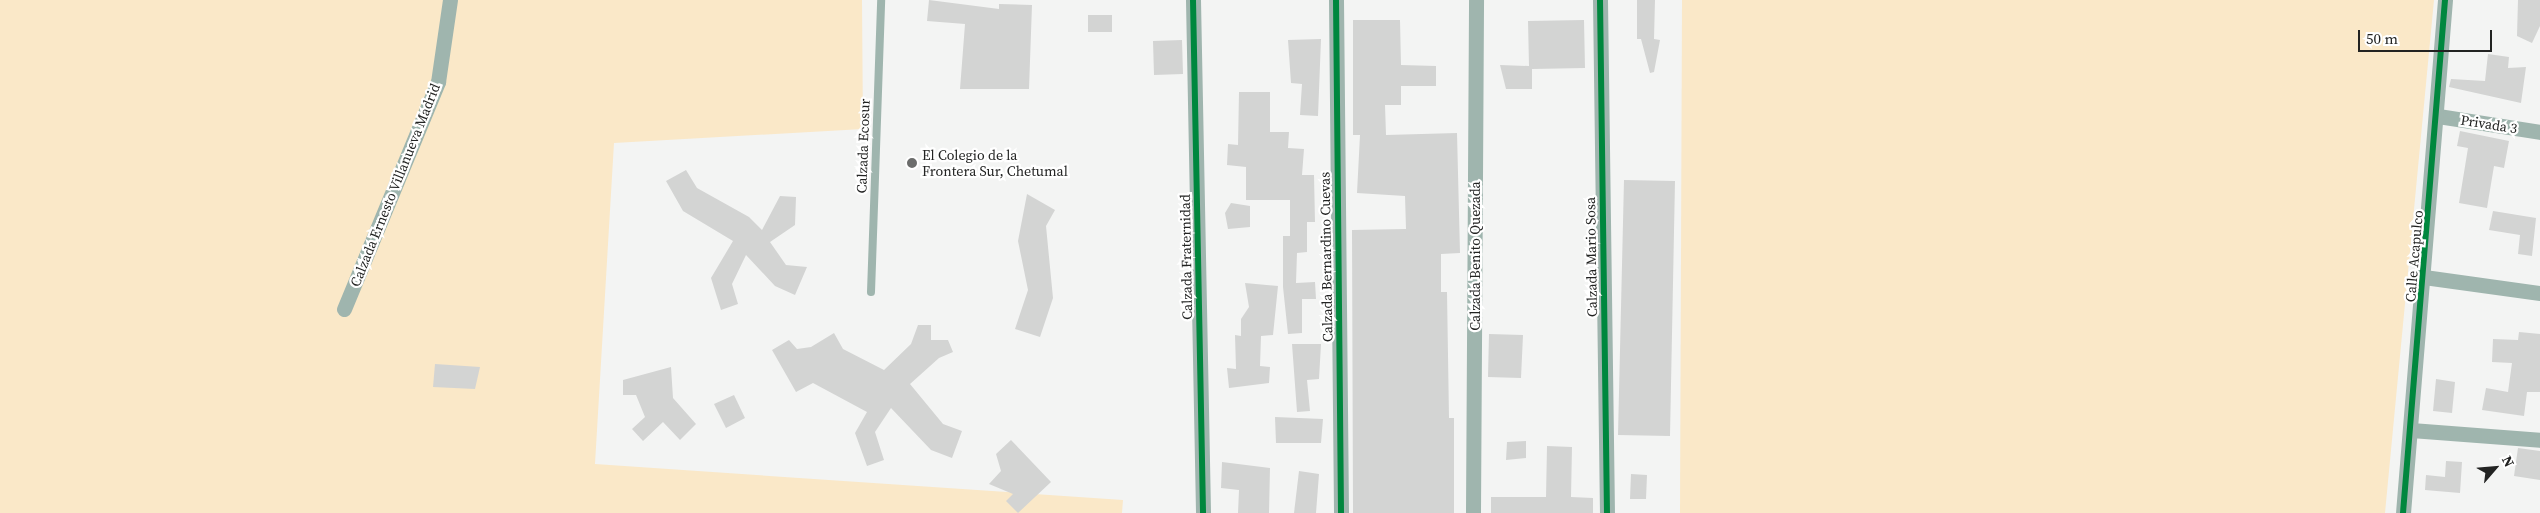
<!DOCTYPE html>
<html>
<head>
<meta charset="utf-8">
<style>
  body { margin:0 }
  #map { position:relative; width:2540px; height:513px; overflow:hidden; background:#f3f4f3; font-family:"Source Serif 4",serif }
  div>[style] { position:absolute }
  .green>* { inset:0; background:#fae8c8 }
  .building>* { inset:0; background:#d3d4d3 }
  .lane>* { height:8px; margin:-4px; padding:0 4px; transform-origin:4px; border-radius:4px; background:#9fb5ae }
  .street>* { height:15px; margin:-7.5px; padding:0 7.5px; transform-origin:7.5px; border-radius:7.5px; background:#9fb5ae }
  .cycleway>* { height:6px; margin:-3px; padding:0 3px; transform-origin:3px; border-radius:3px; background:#00873e }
  .dots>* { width:14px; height:14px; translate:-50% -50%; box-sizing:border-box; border:2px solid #fff; border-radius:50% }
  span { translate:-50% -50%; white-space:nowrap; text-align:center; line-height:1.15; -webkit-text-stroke:4.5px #fff; paint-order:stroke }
  .street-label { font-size:14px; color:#222322 }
  .poi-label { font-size:14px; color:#222322 }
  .left { translate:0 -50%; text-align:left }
  .north { position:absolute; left:2470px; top:443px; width:50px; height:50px; -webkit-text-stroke:4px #fff; paint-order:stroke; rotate:63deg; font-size:14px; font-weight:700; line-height:20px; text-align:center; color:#222322 }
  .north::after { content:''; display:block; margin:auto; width:18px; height:22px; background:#222322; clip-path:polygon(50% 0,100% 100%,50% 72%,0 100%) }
  .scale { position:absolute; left:2358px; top:30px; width:134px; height:22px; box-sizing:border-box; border:2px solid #222322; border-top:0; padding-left:6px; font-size:15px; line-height:18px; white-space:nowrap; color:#222322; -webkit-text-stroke:4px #fff; paint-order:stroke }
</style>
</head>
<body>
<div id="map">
  <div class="green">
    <i style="clip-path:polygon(0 0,862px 0,863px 129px,614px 143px,595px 464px,1123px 500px,1122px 513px,0 513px)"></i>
    <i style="clip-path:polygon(1682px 0,2434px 0,2385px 513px,1680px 513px)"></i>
  </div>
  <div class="building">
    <i style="clip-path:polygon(929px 0,999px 9px,999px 4px,1032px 5px,1029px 89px,960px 89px,965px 24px,927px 21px)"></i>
    <i style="clip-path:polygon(1637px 0,1655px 0,1654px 39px,1660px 40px,1654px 72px,1650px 73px,1641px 39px,1637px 39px)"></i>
    <i style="clip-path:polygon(2518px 0,2540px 0,2540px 26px,2532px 43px,2517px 36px)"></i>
    <i style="clip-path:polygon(1088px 15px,1112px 15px,1112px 32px,1088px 32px)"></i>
    <i style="clip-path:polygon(1353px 20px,1400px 20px,1401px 65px,1436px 66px,1436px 86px,1401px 86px,1401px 105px,1385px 105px,1386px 135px,1457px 133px,1460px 253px,1441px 254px,1441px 292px,1447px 292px,1449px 418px,1454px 418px,1454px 513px,1353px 513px,1352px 230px,1406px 229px,1405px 196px,1357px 193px,1360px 135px,1353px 135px)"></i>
    <i style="clip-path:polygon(1584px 20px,1585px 68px,1532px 69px,1532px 89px,1506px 89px,1500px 65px,1529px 66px,1528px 21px)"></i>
    <i style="clip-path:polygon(1321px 39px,1318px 116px,1300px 115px,1302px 84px,1291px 83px,1288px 40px)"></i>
    <i style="clip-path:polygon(1182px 40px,1183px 74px,1154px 75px,1153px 41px)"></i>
    <i style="clip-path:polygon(2488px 54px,2509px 57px,2508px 68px,2526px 67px,2521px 103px,2449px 87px,2451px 79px,2485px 81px)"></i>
    <i style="clip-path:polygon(1239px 92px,1270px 92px,1270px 132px,1289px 132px,1288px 148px,1304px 149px,1302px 175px,1314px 175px,1315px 222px,1307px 222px,1307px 252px,1297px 253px,1296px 283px,1315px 282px,1316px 299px,1302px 299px,1302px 333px,1288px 334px,1283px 287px,1283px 236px,1290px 236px,1290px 200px,1246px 200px,1246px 167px,1227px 165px,1228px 144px,1238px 145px)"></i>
    <i style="clip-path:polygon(2460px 131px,2509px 141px,2504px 168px,2494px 166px,2487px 208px,2459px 203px,2468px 148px,2457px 146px)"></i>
    <i style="clip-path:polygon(686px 170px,697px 188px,749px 217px,762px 230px,780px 196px,796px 197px,795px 225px,770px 242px,786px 265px,807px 267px,795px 295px,775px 286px,746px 255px,732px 284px,738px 304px,721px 310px,711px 278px,733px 241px,683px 211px,666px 181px)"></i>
    <i style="clip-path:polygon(1624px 180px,1675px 181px,1670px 436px,1618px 435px)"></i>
    <i style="clip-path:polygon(1027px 194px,1055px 210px,1046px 226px,1053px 298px,1040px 337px,1015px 329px,1028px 290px,1018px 241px)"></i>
    <i style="clip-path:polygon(1231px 203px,1250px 206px,1250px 227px,1228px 229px,1225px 213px)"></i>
    <i style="clip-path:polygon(2493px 211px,2536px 218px,2532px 256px,2518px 254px,2520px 235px,2489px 230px)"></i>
    <i style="clip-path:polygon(1245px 283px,1278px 286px,1273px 335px,1261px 336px,1260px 366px,1270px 367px,1269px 383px,1229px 388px,1227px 368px,1236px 369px,1235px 335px,1241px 336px,1241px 319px,1249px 307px)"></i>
    <i style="clip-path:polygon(918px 325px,931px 325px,931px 340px,948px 340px,953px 352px,939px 358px,910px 384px,943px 424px,962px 431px,952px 458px,931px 450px,891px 408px,875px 432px,884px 460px,867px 466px,855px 433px,867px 412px,813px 383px,796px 392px,772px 350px,789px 340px,797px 349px,811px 347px,834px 333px,843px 349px,884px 370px,911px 344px)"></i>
    <i style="clip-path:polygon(2519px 332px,2540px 334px,2540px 392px,2527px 392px,2524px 416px,2482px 410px,2486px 388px,2508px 392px,2512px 363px,2492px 362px,2493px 339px,2518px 340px)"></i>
    <i style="clip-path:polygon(1489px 334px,1523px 335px,1521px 378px,1488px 377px)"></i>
    <i style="clip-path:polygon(1292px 344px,1321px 344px,1319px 379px,1307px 380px,1310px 411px,1297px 412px)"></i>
    <i style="clip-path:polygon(435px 364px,480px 367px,475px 389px,433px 387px)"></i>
    <i style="clip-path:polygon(671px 367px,673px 398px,696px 424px,680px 440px,663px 422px,643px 441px,632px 429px,645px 417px,636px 395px,623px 395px,623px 380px)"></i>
    <i style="clip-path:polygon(2436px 379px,2455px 382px,2452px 413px,2433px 411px)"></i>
    <i style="clip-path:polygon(734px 395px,745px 418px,726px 428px,714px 404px)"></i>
    <i style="clip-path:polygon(1275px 417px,1323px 419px,1321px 443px,1276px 443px)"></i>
    <i style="clip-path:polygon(1011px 440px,1051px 482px,1018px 513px,1006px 501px,1013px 494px,989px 484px,1001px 471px,996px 454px)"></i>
    <i style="clip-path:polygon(1526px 441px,1526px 458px,1506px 460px,1507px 442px)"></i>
    <i style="clip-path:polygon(1547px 446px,1572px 447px,1571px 497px,1593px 498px,1593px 513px,1491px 513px,1491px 497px,1546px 497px)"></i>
    <i style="clip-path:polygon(2518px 448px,2540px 451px,2540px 480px,2514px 476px)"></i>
    <i style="clip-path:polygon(2446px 461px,2462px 462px,2460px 493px,2425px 490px,2426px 475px,2445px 477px)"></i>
    <i style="clip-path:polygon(1222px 462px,1270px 468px,1269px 513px,1238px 513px,1239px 490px,1221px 488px)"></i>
    <i style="clip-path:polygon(1299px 471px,1319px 474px,1316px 513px,1294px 513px)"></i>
    <i style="clip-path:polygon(1631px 474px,1647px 475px,1646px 499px,1630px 499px)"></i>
  </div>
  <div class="lane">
    <i style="left:871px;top:292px;width:292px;rotate:-88deg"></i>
  </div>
  <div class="street">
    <i style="left:1193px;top:0;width:513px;rotate:88.88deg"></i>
    <i style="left:1336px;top:0;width:513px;rotate:89.44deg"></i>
    <i style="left:1600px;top:0;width:513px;rotate:89.22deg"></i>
    <i style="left:2438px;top:116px;width:103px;rotate:8.9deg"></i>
    <i style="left:2424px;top:277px;width:117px;rotate:7.9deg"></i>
    <i style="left:344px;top:309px;width:246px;rotate:-67.5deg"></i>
    <i style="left:438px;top:82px;width:83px;rotate:-81.7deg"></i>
    <i style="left:2411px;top:430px;width:129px;rotate:4.4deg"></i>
    <i style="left:1473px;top:513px;width:513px;rotate:-89.66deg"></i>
    <i style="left:2403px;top:513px;width:515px;rotate:-85.32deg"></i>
  </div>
  <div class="cycleway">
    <i style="left:1193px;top:0;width:513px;rotate:88.88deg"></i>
    <i style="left:1336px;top:0;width:513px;rotate:89.44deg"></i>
    <i style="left:1600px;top:0;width:513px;rotate:89.22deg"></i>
    <i style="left:2403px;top:513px;width:515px;rotate:-85.32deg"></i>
  </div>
  <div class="dots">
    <i style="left:912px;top:163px;background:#6b6c6b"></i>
  </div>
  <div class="street-label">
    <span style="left:2489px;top:124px;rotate:9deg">Privada 3</span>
    <span style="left:863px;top:146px;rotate:-88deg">Calzada Ecosur</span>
    <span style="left:395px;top:185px;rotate:-68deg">Calzada Ernesto Villanueva Madrid</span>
    <span style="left:1475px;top:256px;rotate:-90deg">Calzada Benito Quezada</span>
    <span style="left:2414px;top:256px;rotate:-85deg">Calle Acapulco</span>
    <span style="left:1186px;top:257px;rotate:-91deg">Calzada Fraternidad</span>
    <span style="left:1326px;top:257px;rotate:-91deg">Calzada Bernardino Cuevas</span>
    <span style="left:1591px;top:257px;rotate:-91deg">Calzada Mario Sosa</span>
  </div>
  <div class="poi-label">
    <span class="left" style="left:922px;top:163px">El Colegio de la<br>Frontera Sur, Chetumal</span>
  </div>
  <div class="north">N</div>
  <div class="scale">50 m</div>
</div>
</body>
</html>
